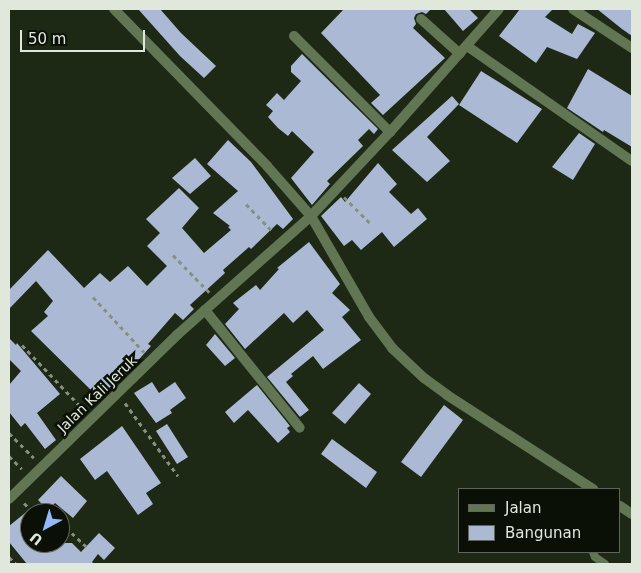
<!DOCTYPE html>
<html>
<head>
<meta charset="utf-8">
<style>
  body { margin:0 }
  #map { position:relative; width:641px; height:573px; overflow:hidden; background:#1d2914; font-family:"DejaVu Sans",sans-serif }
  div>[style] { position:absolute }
  .building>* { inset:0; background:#acb9d4 }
  .path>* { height:3px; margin-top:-1.5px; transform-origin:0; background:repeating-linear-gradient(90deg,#85907e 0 4px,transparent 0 8px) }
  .lane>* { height:8px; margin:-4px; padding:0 4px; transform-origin:4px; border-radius:4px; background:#627654 }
  .street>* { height:10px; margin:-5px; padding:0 5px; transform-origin:5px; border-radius:5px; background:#627654 }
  span { translate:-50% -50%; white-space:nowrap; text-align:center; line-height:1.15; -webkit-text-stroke:5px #0b1007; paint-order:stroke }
  .street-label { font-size:14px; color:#dfe8da }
  .frame { position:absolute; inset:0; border:10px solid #dfe8da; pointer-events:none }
  .legend { position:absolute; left:458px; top:488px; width:162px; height:65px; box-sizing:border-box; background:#0b1007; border:1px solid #60665b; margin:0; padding:6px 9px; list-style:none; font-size:15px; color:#dfe8da }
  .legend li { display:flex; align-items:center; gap:10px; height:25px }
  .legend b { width:25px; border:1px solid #60665b }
  .north { position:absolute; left:20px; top:503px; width:50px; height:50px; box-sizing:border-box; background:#0b1007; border:1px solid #60665b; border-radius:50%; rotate:219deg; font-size:14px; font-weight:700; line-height:20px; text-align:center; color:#dfe8da }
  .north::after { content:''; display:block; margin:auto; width:18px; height:22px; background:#94b7fd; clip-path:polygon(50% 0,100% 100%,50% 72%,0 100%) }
  .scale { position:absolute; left:20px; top:30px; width:125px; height:22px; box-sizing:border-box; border:2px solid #dfe8da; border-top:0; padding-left:6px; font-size:15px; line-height:18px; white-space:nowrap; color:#dfe8da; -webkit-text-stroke:4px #0b1007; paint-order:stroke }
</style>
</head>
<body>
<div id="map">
  <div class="building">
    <i style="clip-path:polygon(138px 9px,160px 9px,181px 33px,216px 66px,204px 78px,180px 56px)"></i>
    <i style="clip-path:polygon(344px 9px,431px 9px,426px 14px,422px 12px,416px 14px,414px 18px,416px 24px,413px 28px,445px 58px,383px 115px,371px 103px,380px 95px,321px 33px)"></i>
    <i style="clip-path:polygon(444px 9px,469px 9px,478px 18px,463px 31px)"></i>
    <i style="clip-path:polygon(520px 9px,553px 9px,545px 17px,572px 34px,578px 24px,595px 33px,577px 59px,547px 47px,536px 63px,499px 36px)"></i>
    <i style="clip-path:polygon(597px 9px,632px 9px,632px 36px,622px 29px)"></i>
    <i style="clip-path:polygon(302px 54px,378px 129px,374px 134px,369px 129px,358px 140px,363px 146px,327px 181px,330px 184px,312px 205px,291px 178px,314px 152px,292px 131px,288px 136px,278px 128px,268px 117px,273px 111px,266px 105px,277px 93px,284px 100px,301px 81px,291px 72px,291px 66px)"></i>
    <i style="clip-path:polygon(588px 69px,632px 96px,632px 147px,604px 130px,603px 132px,567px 108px)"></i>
    <i style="clip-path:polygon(481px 71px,542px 109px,517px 143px,459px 105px)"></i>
    <i style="clip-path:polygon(452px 96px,459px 104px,427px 137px,450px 161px,427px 182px,392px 150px)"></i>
    <i style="clip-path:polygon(579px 133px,595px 144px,573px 180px,552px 167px)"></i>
    <i style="clip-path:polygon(228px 140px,251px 162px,293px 219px,283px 229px,277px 224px,251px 249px,249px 247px,223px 270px,225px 273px,190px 305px,194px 309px,183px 320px,175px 313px,148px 344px,151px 346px,123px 377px,99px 398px,31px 331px,48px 316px,44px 312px,53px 301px,36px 281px,9px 309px,9px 290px,48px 250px,84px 288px,100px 273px,110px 282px,128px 266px,147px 286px,167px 266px,147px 246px,160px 233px,146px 219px,179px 188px,199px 208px,182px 228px,204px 253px,231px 230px,228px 227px,230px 226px,213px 213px,238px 191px,207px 164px)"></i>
    <i style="clip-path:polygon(195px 158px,211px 176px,190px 194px,172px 178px)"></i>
    <i style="clip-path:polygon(378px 163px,397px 184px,389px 192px,411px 214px,418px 208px,427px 219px,394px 247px,382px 232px,361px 250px,352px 240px,344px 246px,321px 216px,341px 197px,345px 202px)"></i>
    <i style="clip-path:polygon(309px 242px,340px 284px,332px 293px,350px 310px,342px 317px,361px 340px,323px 369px,313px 356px,291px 374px,293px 376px,286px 382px,309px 410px,300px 417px,267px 377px,324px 330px,307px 310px,293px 323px,284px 313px,245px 349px,225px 324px,239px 309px,233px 303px,256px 285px,260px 290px,279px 269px,277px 268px)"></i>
    <i style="clip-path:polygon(215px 334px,235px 358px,225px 366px,206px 345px)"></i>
    <i style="clip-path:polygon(9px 338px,16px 345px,17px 343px,60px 394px,37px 413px,56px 440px,45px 449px,25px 423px,21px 427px,9px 412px,9px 385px,21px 371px,9px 359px)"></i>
    <i style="clip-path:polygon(152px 382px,159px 393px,175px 382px,186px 398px,170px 410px,172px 413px,156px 423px,134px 393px)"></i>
    <i style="clip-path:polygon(359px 383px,371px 394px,345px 424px,332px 413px)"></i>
    <i style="clip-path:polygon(257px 385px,290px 426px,287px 428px,290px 432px,278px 443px,248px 410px,234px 423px,225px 412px)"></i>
    <i style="clip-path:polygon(444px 405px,463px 420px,421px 477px,401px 462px)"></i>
    <i style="clip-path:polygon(167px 424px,188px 457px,177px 464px,156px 431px)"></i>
    <i style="clip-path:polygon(122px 426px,161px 483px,146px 493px,153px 504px,138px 515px,107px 471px,95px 480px,80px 459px)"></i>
    <i style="clip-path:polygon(332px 439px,377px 472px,366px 488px,321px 454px)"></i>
    <i style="clip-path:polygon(61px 476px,87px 501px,73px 518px,55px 503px,48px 510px,38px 500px)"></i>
    <i style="clip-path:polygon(30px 509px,30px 543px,72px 543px,81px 552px,99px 533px,115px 548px,104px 560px,98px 554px,92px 562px,94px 564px,27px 564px,9px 542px,9px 526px)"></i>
  </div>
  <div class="path">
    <i style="left:344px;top:197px;width:40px;rotate:45deg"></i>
    <i style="left:246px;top:204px;width:39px;rotate:46deg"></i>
    <i style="left:173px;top:255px;width:52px;rotate:45.8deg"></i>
    <i style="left:93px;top:297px;width:75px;rotate:47.2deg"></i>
    <i style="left:22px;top:345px;width:90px;rotate:46.4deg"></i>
    <i style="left:125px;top:403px;width:90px;rotate:54deg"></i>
    <i style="left:9px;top:433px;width:35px;rotate:45deg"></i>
    <i style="left:9px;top:456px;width:18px;rotate:45deg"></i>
    <i style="left:24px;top:503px;width:14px;rotate:45deg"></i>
    <i style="left:60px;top:522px;width:37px;rotate:43deg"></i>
    <i style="left:9px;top:557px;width:10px;rotate:45deg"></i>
  </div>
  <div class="lane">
    <i style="left:593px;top:552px;width:5px;rotate:68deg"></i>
    <i style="left:595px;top:557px;width:12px;rotate:35deg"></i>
  </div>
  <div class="street">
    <i style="left:114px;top:9px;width:219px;rotate:45.7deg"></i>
    <i style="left:267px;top:166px;width:67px;rotate:48.7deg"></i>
    <i style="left:311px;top:216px;width:116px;rotate:60.1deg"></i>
    <i style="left:369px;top:317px;width:39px;rotate:53deg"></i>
    <i style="left:392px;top:348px;width:44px;rotate:43.2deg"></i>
    <i style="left:424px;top:378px;width:29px;rotate:36deg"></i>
    <i style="left:447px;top:395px;width:174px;rotate:32.8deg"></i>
    <i style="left:573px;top:9px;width:71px;rotate:33.5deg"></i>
    <i style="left:421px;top:19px;width:52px;rotate:41.9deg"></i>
    <i style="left:294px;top:36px;width:136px;rotate:45deg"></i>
    <i style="left:467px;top:46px;width:201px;rotate:34.9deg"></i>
    <i style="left:205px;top:310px;width:151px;rotate:51.2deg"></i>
    <i style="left:9px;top:499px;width:235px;rotate:-44.3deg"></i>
    <i style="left:177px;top:335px;width:179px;rotate:-41.6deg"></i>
    <i style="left:311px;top:216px;width:115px;rotate:-46.8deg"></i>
    <i style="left:390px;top:132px;width:164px;rotate:-48.5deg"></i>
    <i style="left:620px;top:506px;width:14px;rotate:34deg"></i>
  </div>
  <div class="street-label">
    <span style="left:97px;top:394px;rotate:-44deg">Jalan Kali Jeruk</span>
  </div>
  <div class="frame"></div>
  <ul class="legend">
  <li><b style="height:6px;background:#627654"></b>Jalan</li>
  <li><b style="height:14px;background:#acb9d4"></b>Bangunan</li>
  </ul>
  <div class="north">U</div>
  <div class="scale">50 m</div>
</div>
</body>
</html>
